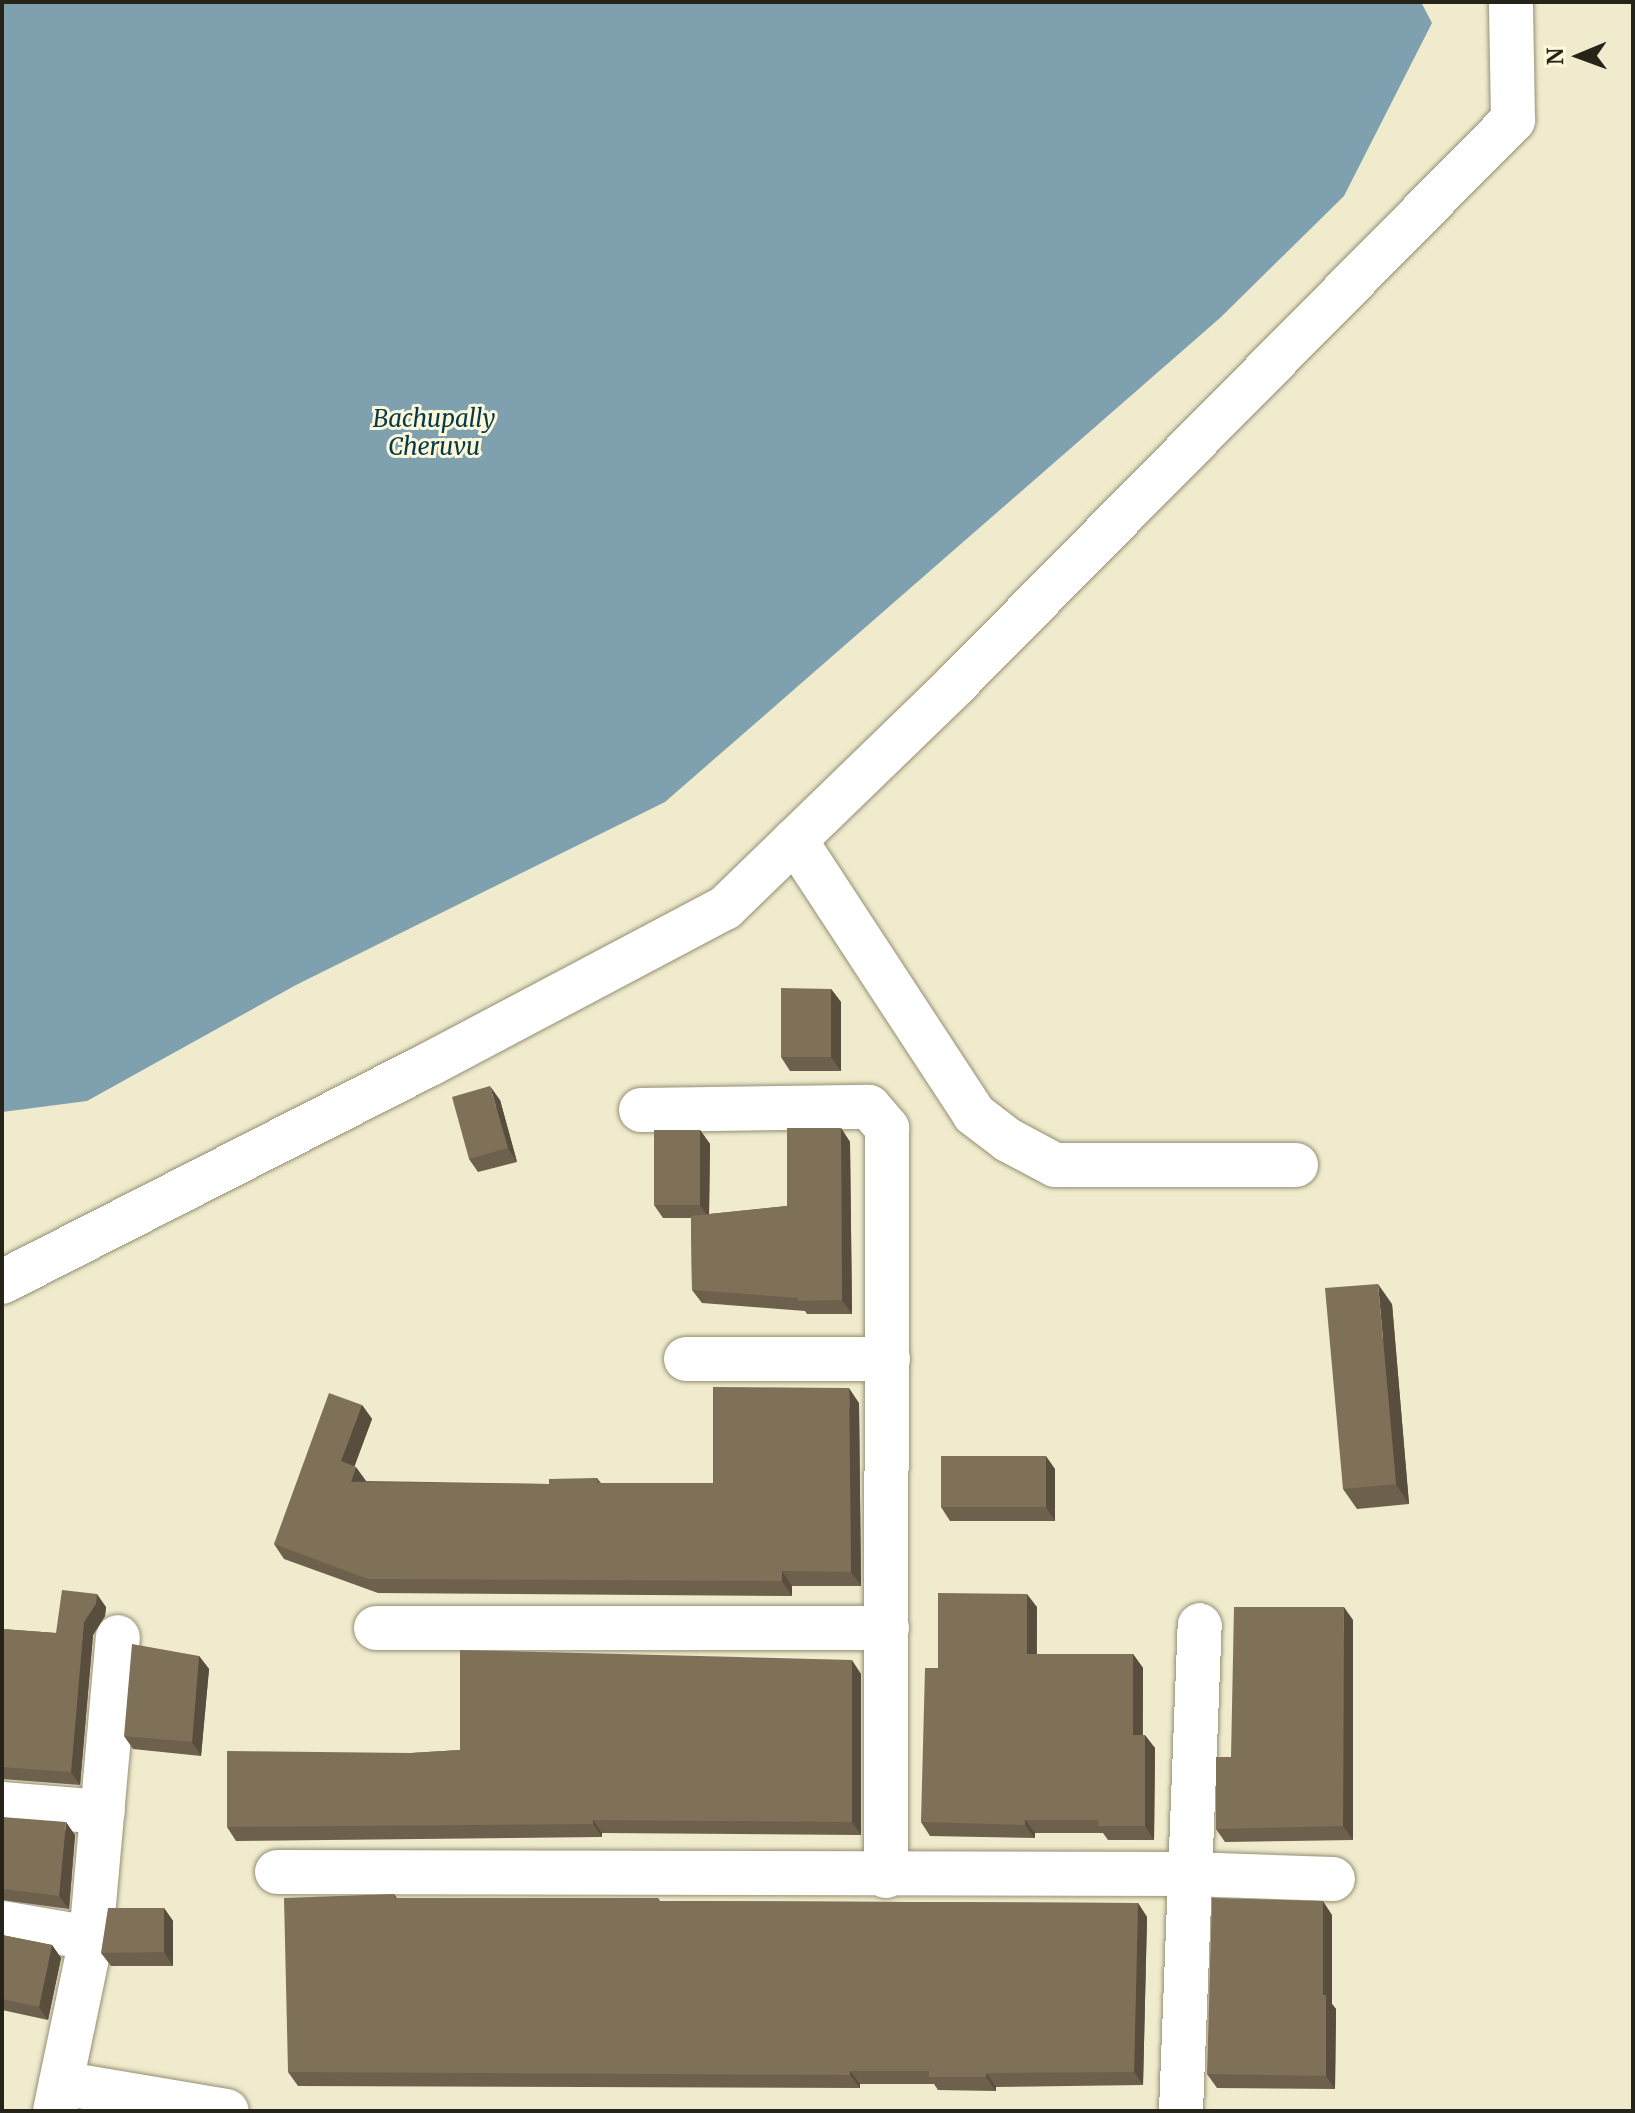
<!DOCTYPE html>
<html>
<head>
<meta charset="utf-8">
<style>
  body { margin:0 }
  #map { position:relative; width:1635px; height:2113px; overflow:hidden; background:#f0ebcd; font-family:Merriweather,serif }
  div>[style] { position:absolute }
  .water>* { inset:0; background:#7fa1af }
  .roads { filter:drop-shadow(0 0 2px #948f74) drop-shadow(0 0 2px #948f74) }
  .minor>* { height:44px; margin:-22px; padding:0 22px; transform-origin:22px; border-radius:22px; background:#fff }
  .wall>* { inset:0; background:#6d604c }
  .shaded-wall>* { inset:0; background:#594e3e }
  .building>* { inset:0; background:#7f7058 }
  span { translate:-50% -50%; white-space:nowrap; text-align:center; line-height:1.15; -webkit-text-stroke:6px #fdf8da; paint-order:stroke }
  .water-label { font-size:24px; color:#063a4b; font-style:italic }
  .frame { position:absolute; inset:0; border:4px solid #262419; pointer-events:none }
  .north { position:absolute; left:1539px; top:16px; width:80px; height:80px; -webkit-text-stroke:6px #fdf8da; paint-order:stroke; rotate:269deg; font-size:22px; font-weight:700; line-height:32px; text-align:center; color:#262419 }
  .north::after { content:''; display:block; margin:auto; width:28px; height:36px; background:#262419; clip-path:polygon(50% 0,100% 100%,50% 72%,0 100%) }
</style>
</head>
<body>
<div id="map">
  <div class="water">
    <i style="clip-path:polygon(2px 2px,1421px 2px,1432px 23px,1344px 196px,1220px 318px,665px 802px,296px 985px,87px 1101px,2px 1112px)"></i>
  </div>
  <div class="roads">
    <div class="minor">
      <i style="left:795px;top:840px;width:327px;rotate:56.8deg"></i>
      <i style="left:974px;top:1114px;width:43px;rotate:37.4deg"></i>
      <i style="left:1008px;top:1140px;width:53px;rotate:28deg"></i>
      <i style="left:1055px;top:1165px;width:241px"></i>
      <i style="left:641px;top:1110px;width:228px;rotate:-0.8deg"></i>
      <i style="left:869px;top:1107px;width:28px;rotate:49deg"></i>
      <i style="left:887px;top:1128px;width:748px;rotate:90.08deg"></i>
      <i style="left:2px;top:1282px;width:480px;rotate:-27deg"></i>
      <i style="left:430px;top:1064px;width:334px;rotate:-27.9deg"></i>
      <i style="left:725px;top:908px;width:322px;rotate:-44.1deg"></i>
      <i style="left:956px;top:684px;width:793px;rotate:-45.36deg"></i>
      <i style="left:1513px;top:120px;width:118px;rotate:-91deg"></i>
      <i style="left:686px;top:1359px;width:202px"></i>
      <i style="left:376px;top:1628px;width:511px"></i>
      <i style="left:2px;top:1804px;width:101px;rotate:4.5deg"></i>
      <i style="left:277px;top:1872px;width:912px;rotate:0.13deg"></i>
      <i style="left:1189px;top:1874px;width:144px;rotate:2deg"></i>
      <i style="left:2px;top:1923px;width:90px;rotate:9.6deg"></i>
      <i style="left:61px;top:2083px;width:168px;rotate:9.6deg"></i>
      <i style="left:55px;top:2111px;width:177px;rotate:-78.2deg"></i>
      <i style="left:91px;top:1938px;width:302px;rotate:-84.9deg"></i>
      <i style="left:1181px;top:2111px;width:486px;rotate:-87.8deg"></i>
    </div>
  </div>
  <div class="wall">
    <i style="clip-path:polygon(831px 989px,841px 1002px,841px 1071px,790px 1071px,781px 1057px)"></i>
    <i style="clip-path:polygon(500px 1100px,517px 1162px,478px 1172px,469px 1159px)"></i>
    <i style="clip-path:polygon(841px 1128px,850px 1142px,852px 1314px,807px 1314px,805px 1311px,702px 1303px,692px 1290px,691px 1218px,663px 1218px,654px 1205px,700px 1130px,710px 1144px,709px 1214px,787px 1206px)"></i>
    <i style="clip-path:polygon(1392px 1304px,1409px 1504px,1357px 1509px,1343px 1489px)"></i>
    <i style="clip-path:polygon(859px 1403px,861px 1586px,792px 1586px,792px 1596px,378px 1593px,284px 1559px,274px 1544px,362px 1405px,372px 1419px,354px 1466px,366px 1481px,549px 1484px,597px 1478px,601px 1483px,713px 1483px)"></i>
    <i style="clip-path:polygon(1055px 1469px,1055px 1521px,950px 1521px,941px 1507px)"></i>
    <i style="clip-path:polygon(106px 1607px,105px 1616px,93px 1635px,80px 1785px,2px 1779px,2px 1629px,56px 1633px)"></i>
    <i style="clip-path:polygon(1037px 1607px,1037px 1654px,1133px 1654px,1143px 1668px,1143px 1735px,1155px 1748px,1154px 1840px,1108px 1840px,1103px 1833px,1035px 1833px,1035px 1838px,930px 1836px,921px 1822px,938px 1668px)"></i>
    <i style="clip-path:polygon(1353px 1620px,1353px 1840px,1225px 1842px,1216px 1829px,1231px 1757px)"></i>
    <i style="clip-path:polygon(199px 1656px,209px 1669px,201px 1756px,133px 1749px,124px 1736px)"></i>
    <i style="clip-path:polygon(861px 1674px,861px 1835px,602px 1833px,602px 1837px,236px 1841px,227px 1827px,411px 1753px,460px 1750px)"></i>
    <i style="clip-path:polygon(2px 1817px,75px 1835px,69px 1909px,2px 1900px)"></i>
    <i style="clip-path:polygon(394px 1894px,397px 1898px,658px 1898px,660px 1901px,1138px 1903px,1147px 1917px,1143px 2085px,996px 2087px,996px 2091px,938px 2090px,934px 2084px,860px 2084px,860px 2088px,298px 2086px,288px 2072px)"></i>
    <i style="clip-path:polygon(164px 1908px,173px 1921px,173px 1966px,111px 1966px,101px 1953px)"></i>
    <i style="clip-path:polygon(1332px 1915px,1332px 2004px,1336px 2009px,1335px 2089px,1217px 2088px,1207px 2074px)"></i>
    <i style="clip-path:polygon(2px 1935px,52px 1945px,61px 1958px,48px 2020px,2px 2010px)"></i>
  </div>
  <div class="shaded-wall">
    <i style="clip-path:polygon(831px 989px,841px 1002px,841px 1071px,831px 1057px)"></i>
    <i style="clip-path:polygon(490px 1086px,500px 1100px,517px 1162px,508px 1148px)"></i>
    <i style="clip-path:polygon(841px 1128px,850px 1142px,852px 1314px,842px 1300px)"></i>
    <i style="clip-path:polygon(700px 1130px,710px 1144px,709px 1218px,700px 1205px)"></i>
    <i style="clip-path:polygon(1378px 1284px,1392px 1304px,1409px 1504px,1396px 1484px)"></i>
    <i style="clip-path:polygon(849px 1388px,859px 1403px,861px 1586px,851px 1572px)"></i>
    <i style="clip-path:polygon(362px 1405px,372px 1419px,351px 1476px,341px 1461px)"></i>
    <i style="clip-path:polygon(1046px 1456px,1055px 1469px,1055px 1521px,1046px 1507px)"></i>
    <i style="clip-path:polygon(356px 1467px,366px 1481px,351px 1482px)"></i>
    <i style="clip-path:polygon(782px 1571px,792px 1586px,792px 1596px,782px 1581px)"></i>
    <i style="clip-path:polygon(97px 1594px,106px 1607px,105px 1616px,93px 1635px,80px 1785px,71px 1772px,84px 1622px)"></i>
    <i style="clip-path:polygon(1027px 1594px,1037px 1607px,1036px 1668px,1027px 1654px)"></i>
    <i style="clip-path:polygon(1344px 1607px,1353px 1620px,1353px 1840px,1343px 1826px)"></i>
    <i style="clip-path:polygon(1133px 1654px,1143px 1668px,1142px 1748px,1133px 1735px)"></i>
    <i style="clip-path:polygon(199px 1656px,209px 1669px,201px 1756px,192px 1742px)"></i>
    <i style="clip-path:polygon(852px 1660px,861px 1674px,861px 1835px,852px 1822px)"></i>
    <i style="clip-path:polygon(1145px 1735px,1155px 1748px,1154px 1840px,1145px 1826px)"></i>
    <i style="clip-path:polygon(593px 1820px,602px 1833px,602px 1837px,593px 1824px)"></i>
    <i style="clip-path:polygon(1025px 1820px,1035px 1833px,1035px 1838px,1025px 1825px)"></i>
    <i style="clip-path:polygon(66px 1822px,75px 1835px,69px 1909px,59px 1896px)"></i>
    <i style="clip-path:polygon(1323px 1901px,1332px 1915px,1332px 2004px,1336px 2009px,1335px 2089px,1326px 2076px,1323px 1995px)"></i>
    <i style="clip-path:polygon(1138px 1903px,1147px 1917px,1143px 2085px,1134px 2072px)"></i>
    <i style="clip-path:polygon(164px 1908px,173px 1921px,173px 1966px,164px 1952px)"></i>
    <i style="clip-path:polygon(52px 1945px,61px 1958px,48px 2020px,39px 2007px)"></i>
    <i style="clip-path:polygon(850px 2071px,860px 2084px,860px 2088px,850px 2075px)"></i>
    <i style="clip-path:polygon(986px 2073px,996px 2087px,996px 2091px,986px 2077px)"></i>
  </div>
  <div class="building">
    <i style="clip-path:polygon(781px 988px,831px 989px,831px 1057px,781px 1057px)"></i>
    <i style="clip-path:polygon(490px 1086px,508px 1148px,469px 1159px,452px 1097px)"></i>
    <i style="clip-path:polygon(787px 1128px,841px 1128px,842px 1300px,798px 1301px,798px 1298px,692px 1290px,691px 1216px,787px 1206px)"></i>
    <i style="clip-path:polygon(654px 1130px,700px 1130px,700px 1205px,654px 1205px)"></i>
    <i style="clip-path:polygon(1378px 1284px,1396px 1484px,1343px 1489px,1325px 1288px)"></i>
    <i style="clip-path:polygon(713px 1387px,849px 1388px,851px 1572px,782px 1571px,782px 1581px,368px 1579px,274px 1544px,329px 1393px,362px 1405px,341px 1461px,356px 1467px,351px 1482px,549px 1484px,549px 1479px,597px 1478px,597px 1483px,713px 1483px)"></i>
    <i style="clip-path:polygon(941px 1456px,1046px 1456px,1046px 1507px,941px 1507px)"></i>
    <i style="clip-path:polygon(62px 1590px,97px 1594px,96px 1604px,84px 1622px,71px 1772px,2px 1767px,2px 1629px,56px 1633px)"></i>
    <i style="clip-path:polygon(938px 1593px,1027px 1594px,1027px 1654px,1133px 1654px,1133px 1735px,1145px 1735px,1145px 1826px,1098px 1826px,1098px 1820px,1025px 1820px,1025px 1825px,921px 1822px,925px 1668px,938px 1668px)"></i>
    <i style="clip-path:polygon(1234px 1607px,1344px 1607px,1343px 1826px,1216px 1829px,1216px 1757px,1231px 1757px)"></i>
    <i style="clip-path:polygon(132px 1644px,199px 1656px,192px 1742px,124px 1736px)"></i>
    <i style="clip-path:polygon(460px 1650px,852px 1660px,852px 1822px,593px 1820px,593px 1824px,227px 1827px,227px 1751px,411px 1753px,460px 1750px)"></i>
    <i style="clip-path:polygon(2px 1817px,66px 1822px,59px 1896px,2px 1889px)"></i>
    <i style="clip-path:polygon(394px 1894px,394px 1898px,658px 1898px,658px 1901px,1138px 1903px,1134px 2072px,986px 2073px,986px 2077px,929px 2077px,929px 2071px,850px 2071px,850px 2075px,288px 2072px,284px 1898px)"></i>
    <i style="clip-path:polygon(1212px 1898px,1323px 1901px,1323px 1995px,1326px 1995px,1326px 2076px,1207px 2074px)"></i>
    <i style="clip-path:polygon(108px 1908px,164px 1908px,164px 1952px,101px 1953px)"></i>
    <i style="clip-path:polygon(2px 1935px,52px 1945px,39px 2007px,2px 1999px)"></i>
  </div>
  <div class="water-label">
    <span style="left:434px;top:433px">Bachupally<br>Cheruvu</span>
  </div>
  <div class="frame"></div>
  <div class="north">N</div>
</div>
</body>
</html>
